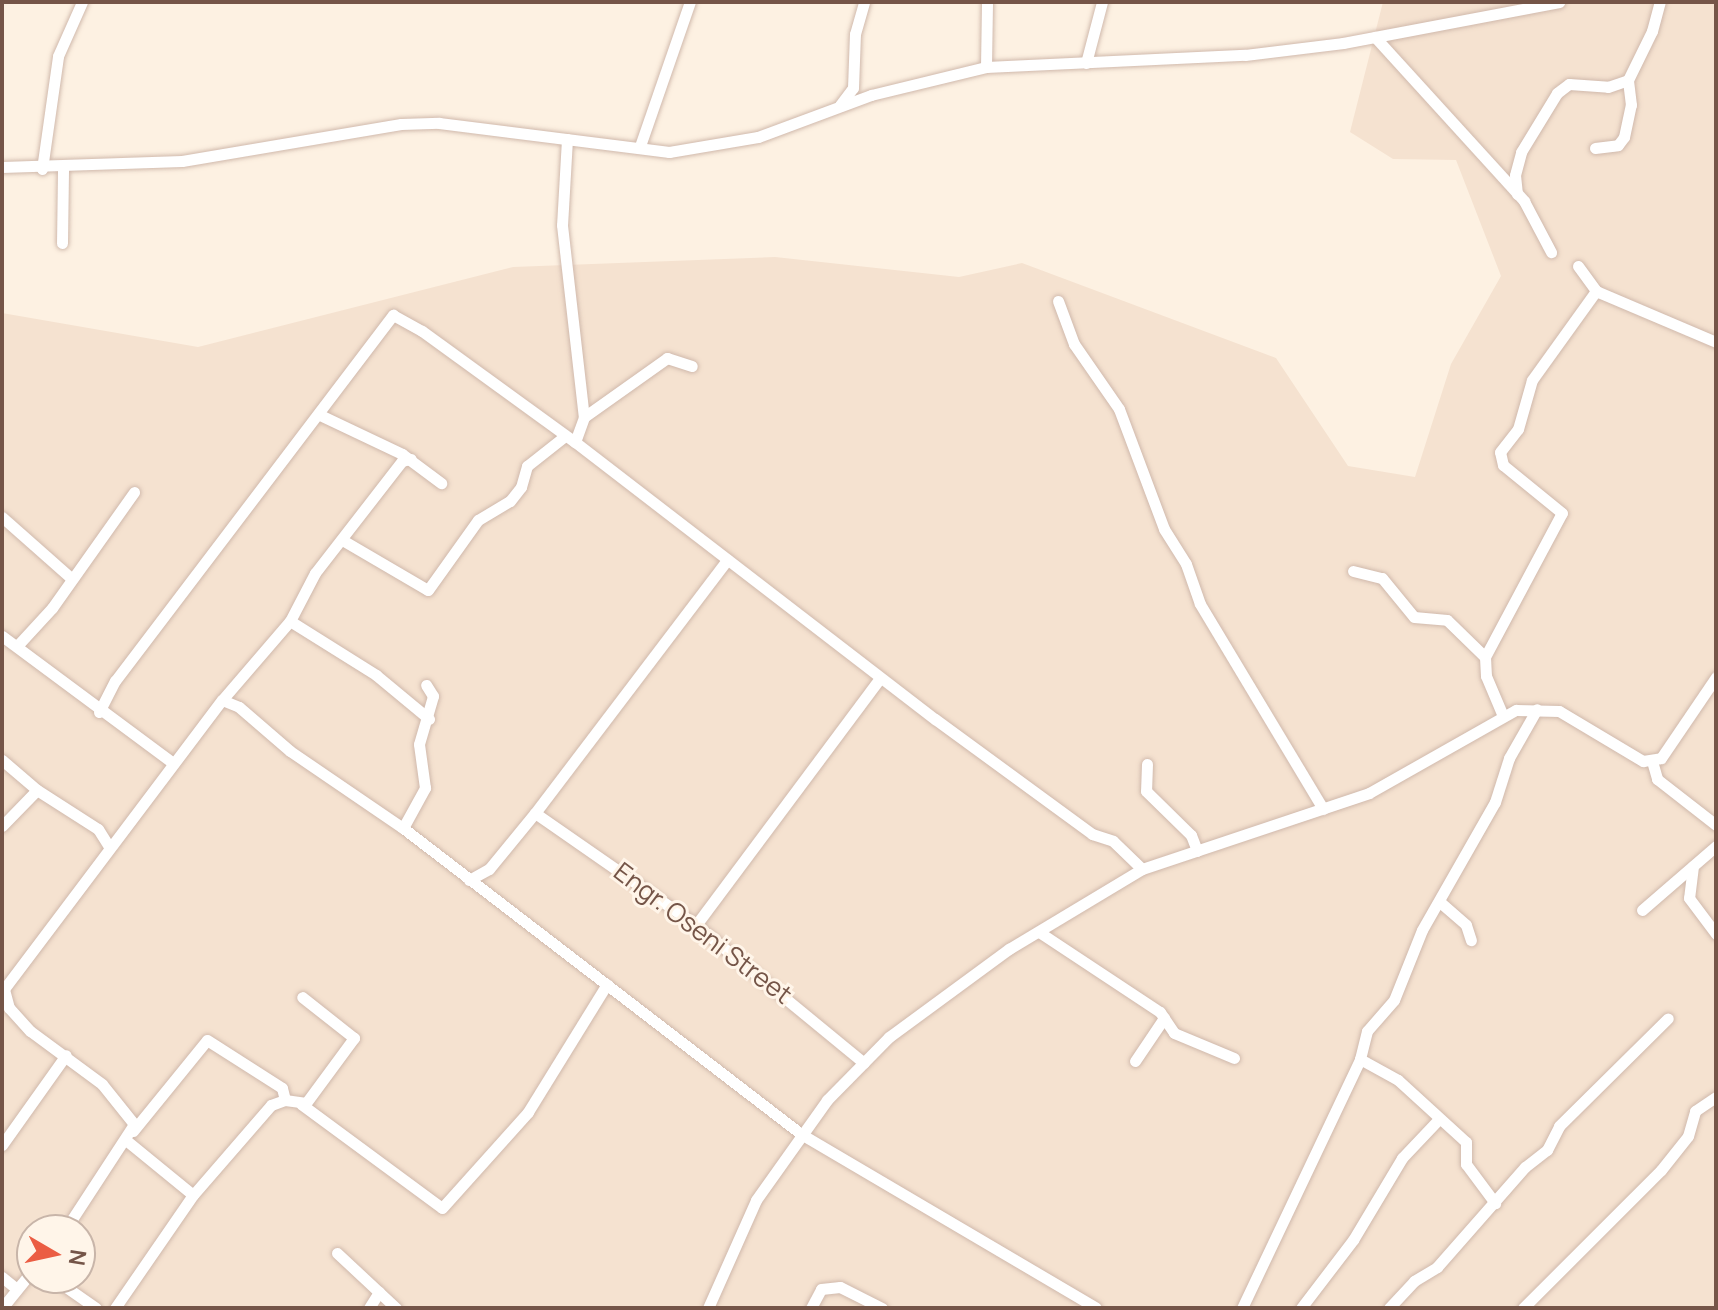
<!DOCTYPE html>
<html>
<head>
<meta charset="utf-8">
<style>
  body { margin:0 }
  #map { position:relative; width:1718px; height:1310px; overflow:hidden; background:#fdf1e2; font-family:Manrope,sans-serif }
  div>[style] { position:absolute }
  .residential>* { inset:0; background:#f5e2d0 }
  .roads { filter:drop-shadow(0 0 2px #d0b9ac) drop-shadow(0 0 2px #d0b9ac) }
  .street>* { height:11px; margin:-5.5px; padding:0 5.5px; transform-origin:5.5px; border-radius:5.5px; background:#fff }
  span { translate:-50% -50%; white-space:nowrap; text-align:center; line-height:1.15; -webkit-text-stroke:6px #fff5e9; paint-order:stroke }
  .street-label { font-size:26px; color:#755548 }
  .frame { position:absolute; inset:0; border:4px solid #755548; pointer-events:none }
  .north { position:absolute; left:16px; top:1214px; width:80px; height:80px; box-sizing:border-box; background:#fff5e9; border:2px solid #c8b5a9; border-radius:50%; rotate:99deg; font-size:22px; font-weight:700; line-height:32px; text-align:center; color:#755548 }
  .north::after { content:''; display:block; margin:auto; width:28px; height:36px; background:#eb5d43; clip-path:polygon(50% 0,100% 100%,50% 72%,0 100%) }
</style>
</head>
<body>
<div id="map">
  <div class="residential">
    <i style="clip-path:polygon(evenodd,1383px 2px,1716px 2px,1716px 1308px,2px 1308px,2px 313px,198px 347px,513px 267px,775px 257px,959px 277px,1022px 263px,1276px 358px,1348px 466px,1415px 477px,1451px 364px,1501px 276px,1456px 160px,1393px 159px,1350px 132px,1383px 2px,32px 1230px,80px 1230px,80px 1278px,32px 1278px,32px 1230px)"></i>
  </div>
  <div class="roads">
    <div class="street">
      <i style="left:1375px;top:37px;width:222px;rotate:47.7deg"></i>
      <i style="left:1524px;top:201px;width:58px;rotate:62.1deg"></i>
      <i style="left:1086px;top:63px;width:63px;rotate:-75.3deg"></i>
      <i style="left:986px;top:67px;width:65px;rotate:-89.1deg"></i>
      <i style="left:840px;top:105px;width:21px;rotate:-53deg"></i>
      <i style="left:853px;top:88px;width:54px;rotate:-87.9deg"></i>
      <i style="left:855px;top:34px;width:33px;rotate:-74deg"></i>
      <i style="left:567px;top:139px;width:86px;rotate:93.3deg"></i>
      <i style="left:562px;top:225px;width:193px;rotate:83.5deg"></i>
      <i style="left:640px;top:146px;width:152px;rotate:-70.9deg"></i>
      <i style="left:1595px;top:148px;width:23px;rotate:-7deg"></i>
      <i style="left:1618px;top:145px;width:10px;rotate:-53deg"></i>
      <i style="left:1624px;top:137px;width:33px;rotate:-78deg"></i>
      <i style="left:1631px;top:105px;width:25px;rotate:-97deg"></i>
      <i style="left:2px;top:167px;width:180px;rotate:-1.9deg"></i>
      <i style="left:182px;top:161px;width:222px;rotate:-9.6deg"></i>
      <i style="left:401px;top:124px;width:38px;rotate:-2deg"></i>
      <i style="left:439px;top:123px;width:232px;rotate:7.2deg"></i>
      <i style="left:669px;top:152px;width:90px;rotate:-9.6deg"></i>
      <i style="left:758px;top:137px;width:121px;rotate:-20.4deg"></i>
      <i style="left:871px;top:95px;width:118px;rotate:-13.7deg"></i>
      <i style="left:986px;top:67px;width:259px;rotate:-2.7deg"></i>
      <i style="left:1245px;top:55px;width:99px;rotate:-7deg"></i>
      <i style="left:1343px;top:43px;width:220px;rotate:-10.7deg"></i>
      <i style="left:42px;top:169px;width:114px;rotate:-81.9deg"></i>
      <i style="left:58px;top:56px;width:59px;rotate:-66deg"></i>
      <i style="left:1517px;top:194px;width:19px;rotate:-96deg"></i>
      <i style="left:1515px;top:175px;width:24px;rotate:-75deg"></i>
      <i style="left:1521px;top:152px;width:69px;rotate:-58.6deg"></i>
      <i style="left:1557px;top:93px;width:15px;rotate:-37deg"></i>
      <i style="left:1569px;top:84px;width:39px;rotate:4deg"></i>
      <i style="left:1608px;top:87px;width:21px;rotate:-19deg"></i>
      <i style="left:1628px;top:80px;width:55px;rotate:-63.9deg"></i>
      <i style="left:1652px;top:31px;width:30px;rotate:-75deg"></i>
      <i style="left:62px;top:243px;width:75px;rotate:-89.2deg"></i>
      <i style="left:1578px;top:266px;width:31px;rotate:54deg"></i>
      <i style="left:1596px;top:291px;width:130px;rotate:23deg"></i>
      <i style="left:1058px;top:301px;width:46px;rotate:69.6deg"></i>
      <i style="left:1074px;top:344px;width:79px;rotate:55.3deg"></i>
      <i style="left:1119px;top:409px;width:128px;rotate:69.4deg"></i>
      <i style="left:1164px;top:529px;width:41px;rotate:57.8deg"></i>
      <i style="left:1186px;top:564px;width:42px;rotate:70.7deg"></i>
      <i style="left:1200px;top:604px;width:239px;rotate:59deg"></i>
      <i style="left:320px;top:415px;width:91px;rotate:25.4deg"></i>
      <i style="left:402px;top:454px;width:49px;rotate:36.6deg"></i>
      <i style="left:575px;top:442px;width:27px;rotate:-70deg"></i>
      <i style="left:584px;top:417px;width:102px;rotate:-35.4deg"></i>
      <i style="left:667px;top:358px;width:26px;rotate:18deg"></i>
      <i style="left:2px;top:517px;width:92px;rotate:41.5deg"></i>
      <i style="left:344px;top:541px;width:97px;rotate:30.3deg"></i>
      <i style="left:428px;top:590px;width:86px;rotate:-54.5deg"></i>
      <i style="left:478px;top:520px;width:37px;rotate:-31deg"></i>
      <i style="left:510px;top:501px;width:18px;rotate:-52deg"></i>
      <i style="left:521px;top:487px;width:22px;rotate:-74deg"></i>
      <i style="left:527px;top:466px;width:48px;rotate:-38.3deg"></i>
      <i style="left:1353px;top:571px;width:30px;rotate:14deg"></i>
      <i style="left:1382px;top:578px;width:50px;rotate:50.6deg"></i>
      <i style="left:1414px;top:617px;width:33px;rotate:5deg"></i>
      <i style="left:1447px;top:620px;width:53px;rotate:44.2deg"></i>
      <i style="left:290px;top:621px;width:102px;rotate:32.1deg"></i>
      <i style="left:376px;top:675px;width:69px;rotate:39.7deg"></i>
      <i style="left:2px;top:636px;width:213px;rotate:36.6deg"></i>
      <i style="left:17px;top:646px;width:52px;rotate:-47.4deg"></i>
      <i style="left:52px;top:608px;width:142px;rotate:-54.7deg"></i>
      <i style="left:222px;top:700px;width:104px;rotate:-49.3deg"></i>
      <i style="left:290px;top:621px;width:54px;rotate:-62.5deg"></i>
      <i style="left:315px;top:573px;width:142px;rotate:-52.2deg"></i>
      <i style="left:402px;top:461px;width:9px;rotate:-13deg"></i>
      <i style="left:99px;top:712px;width:35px;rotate:-63deg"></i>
      <i style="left:115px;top:681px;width:460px;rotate:-52.8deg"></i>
      <i style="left:393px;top:315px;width:33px;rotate:29deg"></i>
      <i style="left:422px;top:331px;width:189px;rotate:36deg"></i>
      <i style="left:575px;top:442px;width:454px;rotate:37.6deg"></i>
      <i style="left:935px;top:719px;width:195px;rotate:36.2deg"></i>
      <i style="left:1092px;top:834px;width:22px;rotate:18deg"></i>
      <i style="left:1113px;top:841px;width:40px;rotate:44deg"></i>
      <i style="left:1503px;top:716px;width:43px;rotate:-113deg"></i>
      <i style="left:1486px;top:676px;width:19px;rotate:-93deg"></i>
      <i style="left:1485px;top:657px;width:163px;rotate:-61.9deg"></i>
      <i style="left:1562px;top:513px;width:76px;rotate:-140.9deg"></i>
      <i style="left:1503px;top:465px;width:13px;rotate:-103deg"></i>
      <i style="left:1500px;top:452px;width:29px;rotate:-52deg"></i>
      <i style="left:1518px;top:429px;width:51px;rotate:-74.1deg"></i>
      <i style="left:1532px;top:380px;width:110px;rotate:-54.3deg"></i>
      <i style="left:2px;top:760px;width:46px;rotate:40.6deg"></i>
      <i style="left:1652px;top:761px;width:19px;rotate:74deg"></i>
      <i style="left:1657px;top:779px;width:75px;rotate:37.9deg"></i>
      <i style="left:1147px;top:764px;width:27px;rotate:92deg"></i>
      <i style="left:1146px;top:791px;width:63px;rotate:44.4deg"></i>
      <i style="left:1191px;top:835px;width:17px;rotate:69deg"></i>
      <i style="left:535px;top:813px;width:196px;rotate:34.8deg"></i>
      <i style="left:696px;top:925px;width:217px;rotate:39.4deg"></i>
      <i style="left:2px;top:826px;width:50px;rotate:-45.8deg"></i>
      <i style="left:37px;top:790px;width:72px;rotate:32.6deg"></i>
      <i style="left:98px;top:829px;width:22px;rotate:58deg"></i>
      <i style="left:403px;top:828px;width:46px;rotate:-61.2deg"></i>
      <i style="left:425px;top:788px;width:44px;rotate:-97.8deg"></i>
      <i style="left:419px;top:744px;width:50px;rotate:-73.7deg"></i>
      <i style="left:433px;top:696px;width:13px;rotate:-122deg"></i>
      <i style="left:1693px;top:866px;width:32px;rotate:97deg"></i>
      <i style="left:1689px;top:898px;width:45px;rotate:53.1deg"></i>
      <i style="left:469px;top:880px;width:23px;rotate:-29deg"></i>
      <i style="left:489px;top:869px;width:72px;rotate:-50.6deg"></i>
      <i style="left:535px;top:813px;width:318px;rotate:-52.8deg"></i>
      <i style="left:1441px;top:903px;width:33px;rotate:41deg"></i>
      <i style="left:1466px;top:925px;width:16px;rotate:72deg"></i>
      <i style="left:1642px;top:910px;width:98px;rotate:-40.9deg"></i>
      <i style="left:696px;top:925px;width:308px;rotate:-53.3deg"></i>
      <i style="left:1039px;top:932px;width:145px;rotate:33.5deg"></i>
      <i style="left:1160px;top:1012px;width:25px;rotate:56deg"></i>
      <i style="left:1174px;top:1033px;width:65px;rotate:22.6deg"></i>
      <i style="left:1360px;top:1059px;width:43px;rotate:28.9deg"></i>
      <i style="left:1398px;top:1080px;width:92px;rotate:42.4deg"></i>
      <i style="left:1466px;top:1142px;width:22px;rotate:90deg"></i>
      <i style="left:1466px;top:1164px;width:49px;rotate:53.4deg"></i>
      <i style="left:1135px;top:1061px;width:52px;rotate:-56deg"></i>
      <i style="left:301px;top:1104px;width:175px;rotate:36.4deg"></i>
      <i style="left:442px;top:1208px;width:129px;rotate:-48.1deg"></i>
      <i style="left:528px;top:1112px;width:150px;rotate:-58.3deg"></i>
      <i style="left:133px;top:1131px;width:117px;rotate:-50.9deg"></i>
      <i style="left:207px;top:1040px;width:89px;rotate:32.6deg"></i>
      <i style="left:282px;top:1088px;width:12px;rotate:76deg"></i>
      <i style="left:127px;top:1141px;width:85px;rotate:39.3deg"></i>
      <i style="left:193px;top:1195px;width:119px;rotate:-49.1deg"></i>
      <i style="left:271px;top:1105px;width:15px;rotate:-20deg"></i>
      <i style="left:285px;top:1100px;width:21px;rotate:8deg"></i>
      <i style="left:306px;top:1103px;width:81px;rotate:-53.6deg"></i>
      <i style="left:354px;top:1038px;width:66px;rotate:-141.7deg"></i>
      <i style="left:2px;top:1145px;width:110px;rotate:-54.6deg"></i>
      <i style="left:65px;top:1230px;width:126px;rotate:-56.9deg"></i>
      <i style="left:134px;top:1124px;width:51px;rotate:-128.7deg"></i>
      <i style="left:102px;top:1084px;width:89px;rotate:-143.6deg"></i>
      <i style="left:30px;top:1031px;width:31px;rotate:-132deg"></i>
      <i style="left:9px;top:1008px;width:20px;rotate:-105deg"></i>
      <i style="left:4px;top:989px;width:362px;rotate:-53deg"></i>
      <i style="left:222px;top:700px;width:18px;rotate:22deg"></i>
      <i style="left:239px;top:707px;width:67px;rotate:40.8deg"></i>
      <i style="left:290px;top:751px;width:137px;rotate:34.3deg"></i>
      <i style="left:403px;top:828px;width:502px;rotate:37.55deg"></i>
      <i style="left:801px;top:1134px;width:342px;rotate:30.5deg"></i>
      <i style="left:337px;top:1253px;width:81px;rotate:43deg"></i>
      <i style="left:2px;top:1277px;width:19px;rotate:39deg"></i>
      <i style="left:53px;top:1278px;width:52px;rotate:34.9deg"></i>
      <i style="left:2px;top:1308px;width:48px;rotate:-51deg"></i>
      <i style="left:115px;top:1308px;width:137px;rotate:-55.4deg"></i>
      <i style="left:369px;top:1308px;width:19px;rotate:-58deg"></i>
      <i style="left:708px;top:1308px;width:118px;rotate:-66deg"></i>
      <i style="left:756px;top:1200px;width:123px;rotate:-54.6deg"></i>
      <i style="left:827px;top:1100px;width:88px;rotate:-45.5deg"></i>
      <i style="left:889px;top:1037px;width:149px;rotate:-36.3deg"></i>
      <i style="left:1009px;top:949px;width:155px;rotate:-31deg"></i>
      <i style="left:1142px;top:869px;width:239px;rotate:-18.5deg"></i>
      <i style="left:1369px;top:793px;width:169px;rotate:-29.5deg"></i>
      <i style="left:1516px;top:710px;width:43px;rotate:1.3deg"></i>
      <i style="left:1559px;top:711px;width:98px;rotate:30.8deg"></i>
      <i style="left:1643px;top:761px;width:18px;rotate:-9deg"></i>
      <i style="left:1661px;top:758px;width:98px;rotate:-55.8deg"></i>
      <i style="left:811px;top:1308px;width:21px;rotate:-62deg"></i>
      <i style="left:821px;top:1289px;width:19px;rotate:-6deg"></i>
      <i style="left:840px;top:1287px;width:47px;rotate:26.6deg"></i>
      <i style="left:1242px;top:1308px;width:276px;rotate:-64.6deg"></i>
      <i style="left:1360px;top:1059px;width:29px;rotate:-76deg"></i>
      <i style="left:1367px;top:1031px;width:41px;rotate:-48.9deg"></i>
      <i style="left:1394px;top:1000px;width:75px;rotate:-68.2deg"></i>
      <i style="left:1422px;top:930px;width:147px;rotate:-60.3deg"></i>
      <i style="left:1495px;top:802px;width:46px;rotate:-72.3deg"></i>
      <i style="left:1509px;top:758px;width:56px;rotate:-60.3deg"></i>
      <i style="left:1301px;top:1308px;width:86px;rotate:-52.6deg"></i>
      <i style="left:1353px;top:1240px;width:96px;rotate:-59.1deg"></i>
      <i style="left:1402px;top:1158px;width:51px;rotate:-46.6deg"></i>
      <i style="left:1389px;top:1308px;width:37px;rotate:-47deg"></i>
      <i style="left:1414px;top:1281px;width:27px;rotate:-31deg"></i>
      <i style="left:1437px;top:1267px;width:133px;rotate:-48.7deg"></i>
      <i style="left:1525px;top:1167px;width:28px;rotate:-38deg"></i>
      <i style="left:1547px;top:1150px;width:27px;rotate:-63deg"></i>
      <i style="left:1559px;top:1126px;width:153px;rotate:-44.7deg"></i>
      <i style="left:1523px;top:1308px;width:195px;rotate:-45deg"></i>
      <i style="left:1661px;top:1170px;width:43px;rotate:-51.5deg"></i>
      <i style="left:1688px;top:1136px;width:26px;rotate:-74deg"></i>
      <i style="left:1695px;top:1111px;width:25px;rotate:-34deg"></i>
    </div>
  </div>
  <div class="street-label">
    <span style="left:703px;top:933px;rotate:37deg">Engr. Oseni Street</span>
  </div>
  <div class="frame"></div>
  <div class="north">N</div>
</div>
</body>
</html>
